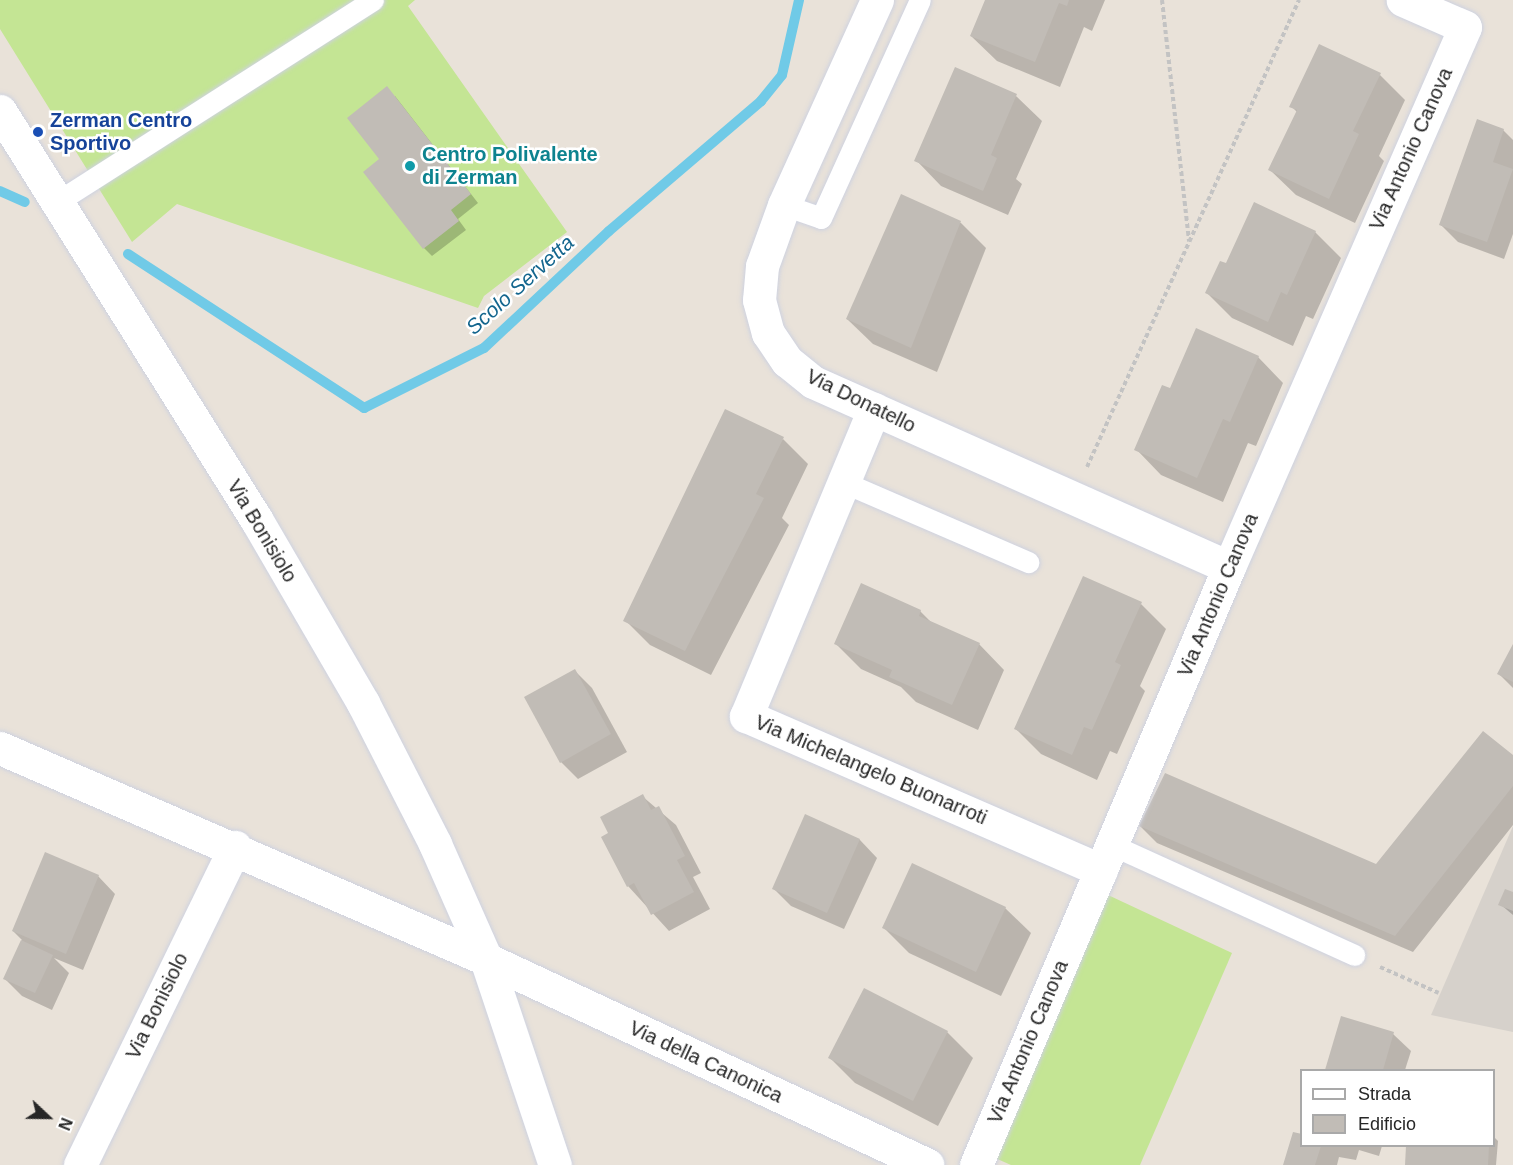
<!DOCTYPE html>
<html>
<head>
<meta charset="utf-8">
<style>
  body { margin:0 }
  #map { position:relative; width:1513px; height:1165px; overflow:hidden; background:#e9e2d9; font-family:Arial,sans-serif }
  div>[style] { position:absolute }
  .pitch>* { inset:0; background:#c4e594 }
  .plaza>* { inset:0; background:#d6d1cb }
  .shadow>* { inset:0; background:#0003 }
  .stream>* { height:10px; margin:-5px; padding:0 5px; transform-origin:5px; border-radius:5px; background:#70cae7 }
  .building>* { inset:0; background:#c1bcb6 }
  .path>* { height:4px; margin-top:-2px; transform-origin:0; background:repeating-linear-gradient(90deg,#c3c3c3 0 4.5px,transparent 0 7.5px) }
  .roads { filter:drop-shadow(0 0 2px #ced2e0) drop-shadow(0 0 2px #ced2e0) }
  .service>* { height:21px; margin:-10.5px; padding:0 10.5px; transform-origin:10.5px; border-radius:10.5px; background:#fff }
  .minor>* { height:33px; margin:-16.5px; padding:0 16.5px; transform-origin:16.5px; border-radius:16.5px; background:#fff }
  .secondary>* { height:33px; margin:-16.5px; padding:0 16.5px; transform-origin:16.5px; border-radius:16.5px; background:#fff }
  .dots>* { width:16px; height:16px; translate:-50% -50%; box-sizing:border-box; border:3px solid #fff; border-radius:50% }
  span { translate:-50% -50%; white-space:nowrap; text-align:center; line-height:1.15; -webkit-text-stroke:5px #fff; paint-order:stroke }
  .transit-label { font-size:20px; color:#164399; font-weight:700 }
  .left { translate:0 -50%; text-align:left }
  .street-label { font-size:20px; color:#272727 }
  .culture-label { font-size:20px; color:#0d838f; font-weight:700 }
  .water-label { font-size:21px; color:#14668e; font-style:italic }
  .legend { position:absolute; left:1300px; top:1069px; width:195px; height:78px; box-sizing:border-box; background:#fff; border:2px solid #a9a9a9; margin:0; padding:8px 10px; list-style:none; font-size:18px; color:#272727 }
  .legend li { display:flex; align-items:center; gap:12px; height:30px }
  .legend b { width:30px; border:2px solid #a9a9a9 }
  .north { position:absolute; left:18px; top:1087px; width:60px; height:60px; -webkit-text-stroke:4px #fff; paint-order:stroke; rotate:112deg; font-size:16px; font-weight:700; line-height:24px; text-align:center; color:#272727 }
  .north::after { content:''; display:block; margin:auto; width:21px; height:27px; background:#272727; clip-path:polygon(50% 0,100% 100%,50% 72%,0 100%) }
</style>
</head>
<body>
<div id="map">
  <div class="pitch">
    <i style="clip-path:polygon(0 0,415px 0,408px 6px,567px 232px,484px 296px,478px 308px,177px 204px,132px 242px,0 29px)"></i>
    <i style="clip-path:polygon(1108px 895px,1232px 953px,1140px 1165px,1011px 1165px,995px 1158px)"></i>
  </div>
  <div class="plaza">
    <i style="clip-path:polygon(1513px 826px,1513px 1032px,1431px 1015px)"></i>
  </div>
  <div class="shadow">
    <i style="clip-path:polygon(986px 0,1105px 0,1092px 31px,1084px 27px,1060px 87px,997px 61px,971px 36px)"></i>
    <i style="clip-path:polygon(955px 69px,1016px 96px,1042px 121px,1016px 179px,1022px 184px,1008px 215px,941px 186px,916px 160px)"></i>
    <i style="clip-path:polygon(1380px 75px,1405px 100px,1379px 156px,1384px 161px,1355px 223px,1296px 195px,1270px 170px,1298px 113px,1291px 106px)"></i>
    <i style="clip-path:polygon(395px 96px,478px 203px,458px 219px,466px 230px,432px 256px,424px 248px,381px 159px)"></i>
    <i style="clip-path:polygon(1503px 130px,1513px 140px,1513px 234px,1504px 259px,1458px 242px,1441px 225px)"></i>
    <i style="clip-path:polygon(901px 196px,961px 223px,986px 248px,937px 372px,873px 344px,847px 319px)"></i>
    <i style="clip-path:polygon(1254px 204px,1315px 232px,1341px 258px,1313px 319px,1306px 316px,1293px 346px,1232px 318px,1207px 293px,1226px 265px)"></i>
    <i style="clip-path:polygon(1258px 357px,1283px 383px,1256px 446px,1248px 443px,1223px 502px,1161px 475px,1136px 449px,1170px 390px)"></i>
    <i style="clip-path:polygon(783px 439px,808px 464px,782px 518px,789px 525px,711px 675px,650px 645px,625px 620px)"></i>
    <i style="clip-path:polygon(1141px 604px,1166px 629px,1140px 686px,1145px 691px,1117px 754px,1110px 751px,1097px 780px,1041px 754px,1016px 729px)"></i>
    <i style="clip-path:polygon(920px 611px,934px 625px,979px 644px,1004px 670px,978px 730px,916px 702px,901px 687px,861px 669px,836px 644px)"></i>
    <i style="clip-path:polygon(1513px 647px,1513px 688px,1499px 674px)"></i>
    <i style="clip-path:polygon(575px 671px,592px 688px,627px 752px,578px 779px,561px 762px)"></i>
    <i style="clip-path:polygon(1513px 756px,1513px 825px,1413px 952px,1157px 843px,1140px 826px,1377px 866px)"></i>
    <i style="clip-path:polygon(642px 796px,676px 825px,701px 873px,693px 877px,710px 909px,669px 931px,628px 886px,610px 833px)"></i>
    <i style="clip-path:polygon(806px 816px,860px 840px,877px 858px,844px 929px,791px 906px,774px 889px)"></i>
    <i style="clip-path:polygon(98px 876px,115px 894px,83px 970px,54px 958px,69px 973px,52px 1010px,22px 996px,5px 979px,22px 940px,13px 931px)"></i>
    <i style="clip-path:polygon(1513px 894px,1513px 915px,1500px 904px)"></i>
    <i style="clip-path:polygon(1005px 908px,1031px 933px,1001px 996px,909px 953px,884px 928px)"></i>
    <i style="clip-path:polygon(1342px 1018px,1393px 1034px,1411px 1051px,1405px 1070px,1327px 1070px)"></i>
    <i style="clip-path:polygon(947px 1032px,973px 1058px,938px 1126px,855px 1083px,830px 1058px)"></i>
    <i style="clip-path:polygon(1494px 1137px,1498px 1141px,1496px 1165px,1406px 1165px,1408px 1146px,1494px 1146px)"></i>
    <i style="clip-path:polygon(1302px 1146px,1382px 1146px,1379px 1156px,1359px 1150px,1356px 1160px,1339px 1157px,1337px 1165px,1285px 1165px)"></i>
  </div>
  <div class="stream">
    <i style="left:0;top:191px;width:27px;rotate:24deg"></i>
    <i style="left:128px;top:254px;width:282px;rotate:33.1deg"></i>
    <i style="left:364px;top:408px;width:134px;rotate:-26.6deg"></i>
    <i style="left:484px;top:348px;width:171px;rotate:-43.1deg"></i>
    <i style="left:609px;top:231px;width:200px;rotate:-40.5deg"></i>
    <i style="left:761px;top:101px;width:33px;rotate:-51deg"></i>
    <i style="left:782px;top:75px;width:77px;rotate:-77.2deg"></i>
  </div>
  <div class="building">
    <i style="clip-path:polygon(985px 0,1069px 0,1067px 6px,1059px 3px,1035px 62px,970px 36px)"></i>
    <i style="clip-path:polygon(1319px 44px,1381px 73px,1353px 131px,1359px 134px,1329px 199px,1268px 170px,1297px 110px,1289px 107px)"></i>
    <i style="clip-path:polygon(955px 67px,1017px 94px,991px 155px,997px 158px,983px 191px,914px 161px)"></i>
    <i style="clip-path:polygon(387px 86px,471px 194px,451px 210px,459px 221px,423px 249px,363px 172px,379px 159px,347px 118px)"></i>
    <i style="clip-path:polygon(1477px 119px,1504px 129px,1493px 162px,1513px 169px,1487px 242px,1439px 225px)"></i>
    <i style="clip-path:polygon(901px 194px,961px 221px,911px 348px,846px 319px)"></i>
    <i style="clip-path:polygon(1254px 202px,1316px 231px,1287px 295px,1281px 292px,1268px 322px,1205px 293px,1220px 261px,1226px 263px)"></i>
    <i style="clip-path:polygon(1196px 328px,1259px 356px,1230px 422px,1223px 419px,1197px 478px,1134px 450px,1162px 385px,1170px 388px)"></i>
    <i style="clip-path:polygon(725px 409px,784px 437px,756px 494px,764px 498px,685px 651px,623px 621px)"></i>
    <i style="clip-path:polygon(1083px 576px,1142px 602px,1115px 662px,1121px 665px,1092px 730px,1084px 727px,1072px 755px,1014px 729px)"></i>
    <i style="clip-path:polygon(861px 583px,921px 610px,919px 616px,980px 643px,952px 705px,889px 677px,892px 670px,834px 644px)"></i>
    <i style="clip-path:polygon(1513px 644px,1513px 682px,1497px 674px)"></i>
    <i style="clip-path:polygon(575px 669px,611px 734px,560px 763px,524px 697px)"></i>
    <i style="clip-path:polygon(1483px 731px,1513px 755px,1513px 786px,1395px 936px,1139px 826px,1165px 773px,1376px 864px)"></i>
    <i style="clip-path:polygon(643px 794px,651px 810px,659px 806px,685px 856px,677px 860px,694px 892px,651px 915px,634px 883px,627px 887px,601px 837px,608px 833px,600px 817px)"></i>
    <i style="clip-path:polygon(805px 814px,860px 839px,827px 913px,772px 889px)"></i>
    <i style="clip-path:polygon(45px 852px,99px 875px,66px 954px,12px 931px)"></i>
    <i style="clip-path:polygon(912px 863px,1006px 907px,976px 972px,882px 928px)"></i>
    <i style="clip-path:polygon(1505px 889px,1513px 892px,1513px 911px,1498px 905px)"></i>
    <i style="clip-path:polygon(21px 940px,53px 955px,35px 993px,3px 979px)"></i>
    <i style="clip-path:polygon(864px 988px,948px 1031px,913px 1101px,828px 1058px)"></i>
    <i style="clip-path:polygon(1341px 1016px,1394px 1032px,1383px 1070px,1325px 1070px)"></i>
    <i style="clip-path:polygon(1293px 1132px,1302px 1134px,1302px 1146px,1321px 1146px,1315px 1165px,1283px 1165px)"></i>
    <i style="clip-path:polygon(1406px 1146px,1489px 1146px,1488px 1165px,1405px 1165px)"></i>
  </div>
  <div class="path">
    <i style="left:1162px;top:0;width:243px;rotate:83.6deg"></i>
    <i style="left:1087px;top:467px;width:513px;rotate:-65.58deg"></i>
    <i style="left:1380px;top:967px;width:64px;rotate:23.8deg"></i>
  </div>
  <div class="roads">
    <div class="service">
      <i style="left:57px;top:202px;width:375px;rotate:-32.6deg"></i>
      <i style="left:784px;top:205px;width:39px;rotate:19deg"></i>
      <i style="left:821px;top:218px;width:239px;rotate:-65.6deg"></i>
      <i style="left:843px;top:482px;width:202px;rotate:23.4deg"></i>
      <i style="left:1112px;top:845px;width:266px;rotate:24.4deg"></i>
    </div>
    <div class="minor">
      <i style="left:877px;top:0;width:225px;rotate:114.4deg"></i>
      <i style="left:784px;top:205px;width:65px;rotate:109.8deg"></i>
      <i style="left:762px;top:266px;width:34px;rotate:95deg"></i>
      <i style="left:759px;top:300px;width:34px;rotate:75deg"></i>
      <i style="left:768px;top:333px;width:34px;rotate:56deg"></i>
      <i style="left:787px;top:361px;width:33px;rotate:39deg"></i>
      <i style="left:813px;top:382px;width:455px;rotate:24deg"></i>
      <i style="left:874px;top:409px;width:333px;rotate:112.6deg"></i>
      <i style="left:746px;top:716px;width:387px;rotate:23.5deg"></i>
      <i style="left:0;top:748px;width:530px;rotate:23.47deg"></i>
      <i style="left:486px;top:959px;width:487px;rotate:25deg"></i>
      <i style="left:80px;top:1165px;width:354px;rotate:-64deg"></i>
      <i style="left:976px;top:1165px;width:649px;rotate:-67.07deg"></i>
      <i style="left:1229px;top:567px;width:589px;rotate:-66.39deg"></i>
      <i style="left:1465px;top:27px;width:68px;rotate:-156.5deg"></i>
    </div>
    <div class="secondary">
      <i style="left:0;top:111px;width:482px;rotate:57.9deg"></i>
      <i style="left:256px;top:519px;width:213px;rotate:59.8deg"></i>
      <i style="left:363px;top:703px;width:158px;rotate:62.9deg"></i>
      <i style="left:435px;top:844px;width:126px;rotate:66.1deg"></i>
      <i style="left:486px;top:959px;width:217px;rotate:71.5deg"></i>
    </div>
  </div>
  <div class="dots">
    <i style="left:38px;top:132px;background:#1a4fb4"></i>
    <i style="left:410px;top:166px;background:#0f9aa8"></i>
  </div>
  <div class="transit-label">
    <span class="left" style="left:50px;top:132px">Zerman Centro<br>Sportivo</span>
  </div>
  <div class="street-label">
    <span style="left:1411px;top:149px;rotate:-66deg">Via Antonio Canova</span>
    <span style="left:861px;top:401px;rotate:26deg">Via Donatello</span>
    <span style="left:262px;top:531px;rotate:59deg">Via Bonisiolo</span>
    <span style="left:1218px;top:595px;rotate:-67deg">Via Antonio Canova</span>
    <span style="left:871px;top:770px;rotate:23deg">Via Michelangelo Buonarroti</span>
    <span style="left:157px;top:1006px;rotate:-64deg">Via Bonisiolo</span>
    <span style="left:1028px;top:1042px;rotate:-67deg">Via Antonio Canova</span>
    <span style="left:706px;top:1062px;rotate:25deg">Via della Canonica</span>
  </div>
  <div class="culture-label">
    <span class="left" style="left:422px;top:166px">Centro Polivalente<br>di Zerman</span>
  </div>
  <div class="water-label">
    <span style="left:520px;top:285px;rotate:-42deg">Scolo Servetta</span>
  </div>
  <ul class="legend">
  <li><b style="height:8px;background:#fff"></b>Strada</li>
  <li><b style="height:16px;background:#c1bcb6"></b>Edificio</li>
  </ul>
  <div class="north">N</div>
</div>
</body>
</html>
